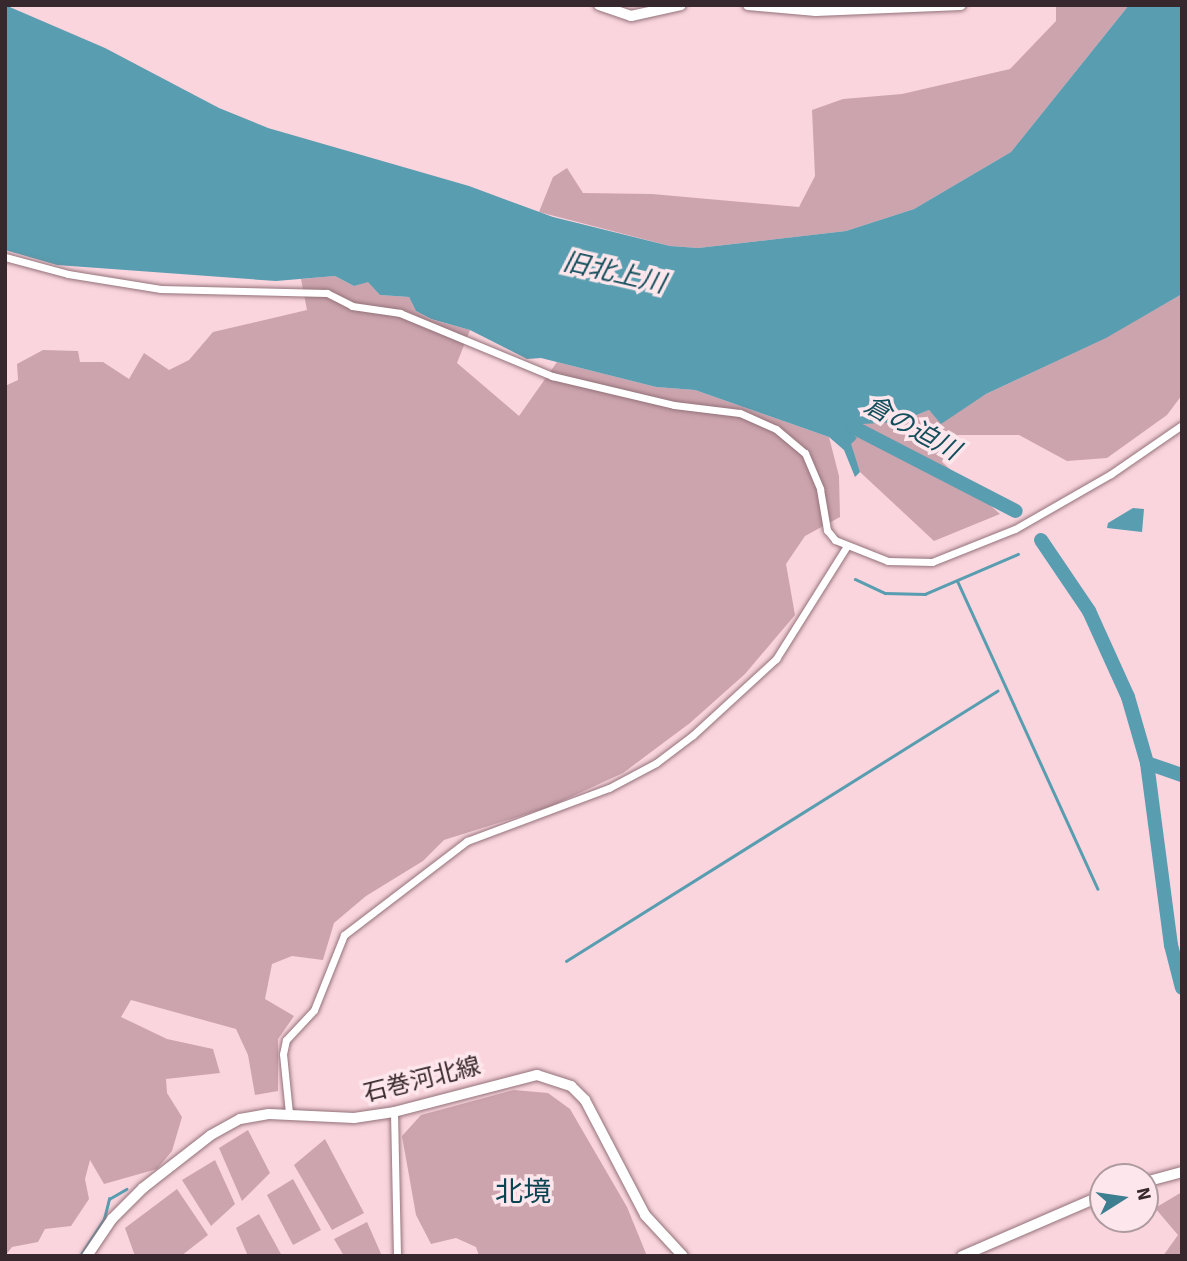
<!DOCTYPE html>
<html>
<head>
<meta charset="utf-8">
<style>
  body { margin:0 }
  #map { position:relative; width:1187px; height:1261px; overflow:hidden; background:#fad5de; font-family:"Source Sans 3","Noto Sans JP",sans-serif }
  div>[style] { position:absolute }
  .green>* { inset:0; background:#cca4ae }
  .water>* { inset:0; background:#589db0 }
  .stream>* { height:2.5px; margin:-1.25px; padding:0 1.25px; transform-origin:1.25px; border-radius:1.25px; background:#589db0 }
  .river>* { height:14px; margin:-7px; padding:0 7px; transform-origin:7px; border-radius:7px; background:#589db0 }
  .roads { filter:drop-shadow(0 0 2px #937279) drop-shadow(0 0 2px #937279) }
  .street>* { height:7px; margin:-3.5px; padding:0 3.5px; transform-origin:3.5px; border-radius:3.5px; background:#fff }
  .secondary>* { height:10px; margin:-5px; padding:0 5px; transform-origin:5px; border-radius:5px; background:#fff }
  .primary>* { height:10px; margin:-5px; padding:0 5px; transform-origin:5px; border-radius:5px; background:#fff }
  span { translate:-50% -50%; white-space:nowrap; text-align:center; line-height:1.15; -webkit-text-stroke:7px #fee7ec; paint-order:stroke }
  .street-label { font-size:24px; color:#36282c }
  .water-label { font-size:26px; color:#124e5c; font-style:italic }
  .quarter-label { font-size:28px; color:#0a4452 }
  .frame { position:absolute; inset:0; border:7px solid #36282c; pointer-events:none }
  .north { position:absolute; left:1089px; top:1163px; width:70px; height:70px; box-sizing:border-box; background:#fee7ec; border:2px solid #ae9b9f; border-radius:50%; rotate:78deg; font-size:19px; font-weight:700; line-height:28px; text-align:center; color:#36282c }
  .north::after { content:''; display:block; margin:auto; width:24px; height:32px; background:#3d7f90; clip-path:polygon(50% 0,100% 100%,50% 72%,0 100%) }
</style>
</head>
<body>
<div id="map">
  <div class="green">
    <i style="clip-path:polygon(1056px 5px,1129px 5px,1011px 152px,914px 209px,846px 231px,698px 248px,670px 246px,539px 212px,553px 177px,567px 168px,583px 193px,652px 194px,799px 207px,815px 176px,812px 110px,843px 99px,902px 94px,1010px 69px,1056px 21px)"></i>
    <i style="clip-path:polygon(335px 276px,354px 286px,368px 281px,380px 295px,409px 297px,416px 311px,430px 319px,470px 330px,457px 363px,519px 416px,557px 362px,656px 387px,695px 390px,829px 437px,839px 476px,840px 517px,805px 536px,786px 564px,795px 615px,745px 674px,690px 723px,623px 773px,549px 807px,444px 840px,423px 861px,366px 896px,334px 923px,323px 960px,292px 956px,272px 964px,265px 999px,294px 1016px,278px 1039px,278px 1091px,255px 1095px,248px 1055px,236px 1029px,131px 1000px,121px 1017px,167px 1039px,213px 1049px,220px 1073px,166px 1079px,167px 1093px,182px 1117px,172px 1151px,157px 1169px,104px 1184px,90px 1160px,85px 1179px,89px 1199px,71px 1226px,45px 1229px,38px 1242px,12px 1247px,5px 1256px,5px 386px,18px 380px,17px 364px,43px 350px,78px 351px,80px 362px,103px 362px,129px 379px,144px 353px,169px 370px,189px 360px,213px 332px,307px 310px,301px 279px)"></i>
    <i style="clip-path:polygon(1182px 294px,1182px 395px,1167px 415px,1107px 458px,1067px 461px,1019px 435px,954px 435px,942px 462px,1000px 514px,934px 541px,860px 472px,842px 426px,865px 421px,899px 422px,929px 410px,941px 423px,986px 394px,1105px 338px)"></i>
    <i style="clip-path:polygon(514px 1090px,548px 1093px,570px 1109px,627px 1207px,647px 1256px,479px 1256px,476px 1247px,456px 1238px,431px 1244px,416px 1215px,402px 1136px,421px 1115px)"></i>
    <i style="clip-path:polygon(248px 1130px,270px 1173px,242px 1201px,219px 1148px)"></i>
    <i style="clip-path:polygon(325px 1139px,364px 1213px,332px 1230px,294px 1165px)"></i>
    <i style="clip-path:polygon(215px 1160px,235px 1204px,211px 1226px,182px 1180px)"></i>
    <i style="clip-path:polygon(293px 1179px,321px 1230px,293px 1245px,267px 1195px)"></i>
    <i style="clip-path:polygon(177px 1189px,208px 1235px,181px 1256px,135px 1256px,125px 1228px)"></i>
    <i style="clip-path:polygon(1182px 1192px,1182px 1256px,1163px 1256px,1178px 1235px,1155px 1208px)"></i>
    <i style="clip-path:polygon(259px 1214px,282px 1256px,248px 1256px,236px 1228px)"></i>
    <i style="clip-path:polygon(367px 1222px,382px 1256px,344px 1256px,334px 1239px)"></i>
  </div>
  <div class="water">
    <i style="clip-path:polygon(5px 5px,105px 48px,219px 108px,268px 128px,469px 186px,553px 217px,670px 246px,698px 248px,846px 231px,914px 209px,1011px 152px,1129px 5px,1182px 5px,1182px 294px,1106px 338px,986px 394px,941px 424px,929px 410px,899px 422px,843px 425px,857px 438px,851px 444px,860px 472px,855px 477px,844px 450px,829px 437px,695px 390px,656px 387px,541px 358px,527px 359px,470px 330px,431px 319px,416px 311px,409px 297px,380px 295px,368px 282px,354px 286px,335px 276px,276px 281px,57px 265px,5px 250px)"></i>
    <i style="clip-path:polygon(1133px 508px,1144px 509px,1142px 532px,1107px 528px,1108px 523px)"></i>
  </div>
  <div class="stream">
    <i style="left:855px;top:579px;width:33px;rotate:25deg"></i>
    <i style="left:885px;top:593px;width:40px;rotate:1.4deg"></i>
    <i style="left:925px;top:594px;width:101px;rotate:-23.3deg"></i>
    <i style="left:958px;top:582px;width:337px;rotate:65.5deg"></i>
    <i style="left:566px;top:961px;width:509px;rotate:-32.07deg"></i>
    <i style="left:80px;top:1256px;width:44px;rotate:-57deg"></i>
    <i style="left:104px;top:1219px;width:21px;rotate:-76deg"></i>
    <i style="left:109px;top:1199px;width:20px;rotate:-30deg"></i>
  </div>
  <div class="river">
    <i style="left:836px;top:413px;width:22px;rotate:39deg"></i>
    <i style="left:853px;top:427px;width:183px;rotate:27.3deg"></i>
    <i style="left:1041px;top:540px;width:86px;rotate:55.9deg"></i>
    <i style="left:1089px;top:611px;width:94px;rotate:65.6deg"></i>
    <i style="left:1128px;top:697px;width:69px;rotate:73.9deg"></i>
    <i style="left:1147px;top:763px;width:184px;rotate:82.5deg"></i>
    <i style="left:1171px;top:945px;width:44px;rotate:75.7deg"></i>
    <i style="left:1147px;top:763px;width:37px;rotate:19deg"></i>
  </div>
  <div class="roads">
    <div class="street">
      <i style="left:5px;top:257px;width:65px;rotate:15.1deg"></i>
      <i style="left:68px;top:274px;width:94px;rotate:9.2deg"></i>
      <i style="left:161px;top:289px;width:166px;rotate:1.4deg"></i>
      <i style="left:327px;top:293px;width:28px;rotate:27deg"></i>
      <i style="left:352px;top:306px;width:49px;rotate:8.3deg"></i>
      <i style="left:400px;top:313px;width:165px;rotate:22.5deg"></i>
      <i style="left:552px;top:376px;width:125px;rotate:13.4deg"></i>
      <i style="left:674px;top:405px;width:66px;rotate:6.9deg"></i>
      <i style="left:740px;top:413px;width:39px;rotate:24deg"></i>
      <i style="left:776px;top:429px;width:38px;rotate:40deg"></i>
      <i style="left:805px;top:453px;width:39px;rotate:67deg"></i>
      <i style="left:820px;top:489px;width:42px;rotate:80.3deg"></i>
      <i style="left:827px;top:530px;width:13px;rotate:51deg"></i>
      <i style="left:835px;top:540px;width:57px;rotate:21.6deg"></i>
      <i style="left:888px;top:561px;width:44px;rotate:1.3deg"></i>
      <i style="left:932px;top:562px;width:89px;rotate:-21.7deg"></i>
      <i style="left:1015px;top:529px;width:111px;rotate:-29.8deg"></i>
      <i style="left:1111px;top:474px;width:86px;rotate:-34.6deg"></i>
      <i style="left:394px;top:1112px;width:144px;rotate:88.8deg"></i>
      <i style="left:289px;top:1113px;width:59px;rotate:-95.8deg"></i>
      <i style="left:283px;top:1054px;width:14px;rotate:-78deg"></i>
      <i style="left:286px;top:1040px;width:41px;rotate:-47deg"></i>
      <i style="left:314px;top:1010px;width:81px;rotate:-68.2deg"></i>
      <i style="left:344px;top:935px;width:155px;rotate:-37.4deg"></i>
      <i style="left:467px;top:841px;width:152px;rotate:-20.5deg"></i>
      <i style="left:609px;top:788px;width:53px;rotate:-28deg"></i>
      <i style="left:656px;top:763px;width:46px;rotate:-37.1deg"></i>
      <i style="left:693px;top:735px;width:113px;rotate:-42.5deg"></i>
      <i style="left:776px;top:659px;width:133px;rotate:-57.9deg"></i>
    </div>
    <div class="secondary">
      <i style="left:599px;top:5px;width:34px;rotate:19deg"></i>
      <i style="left:631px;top:16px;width:51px;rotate:-12.4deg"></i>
      <i style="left:748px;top:5px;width:68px;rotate:5deg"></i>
      <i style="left:816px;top:11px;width:145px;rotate:-2.4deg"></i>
    </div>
    <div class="primary">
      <i style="left:1145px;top:1182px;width:38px;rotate:-15deg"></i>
      <i style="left:87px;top:1256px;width:45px;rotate:-56deg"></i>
      <i style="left:112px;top:1219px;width:44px;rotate:-45deg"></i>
      <i style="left:143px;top:1188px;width:86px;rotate:-37.9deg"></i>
      <i style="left:211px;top:1135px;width:33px;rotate:-29deg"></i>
      <i style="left:240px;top:1119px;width:29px;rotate:-10deg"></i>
      <i style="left:269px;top:1114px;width:85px;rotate:2.7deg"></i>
      <i style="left:354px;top:1118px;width:40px;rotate:-8.5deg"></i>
      <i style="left:394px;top:1112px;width:148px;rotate:-14.5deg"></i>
      <i style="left:537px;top:1075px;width:36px;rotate:18deg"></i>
      <i style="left:571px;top:1086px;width:20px;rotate:45deg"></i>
      <i style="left:585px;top:1100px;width:130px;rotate:62.4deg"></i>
      <i style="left:645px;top:1215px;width:56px;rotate:47.2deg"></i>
      <i style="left:962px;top:1256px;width:154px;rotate:-23.4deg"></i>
    </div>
  </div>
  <div class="street-label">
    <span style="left:422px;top:1080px;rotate:-14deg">石巻河北線</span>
  </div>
  <div class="water-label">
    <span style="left:614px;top:273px;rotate:13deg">旧北上川</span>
    <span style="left:912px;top:428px;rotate:29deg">倉の迫川</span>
  </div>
  <div class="quarter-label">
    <span style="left:523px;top:1192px">北境</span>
  </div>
  <div class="frame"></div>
  <div class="north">N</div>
</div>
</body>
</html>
